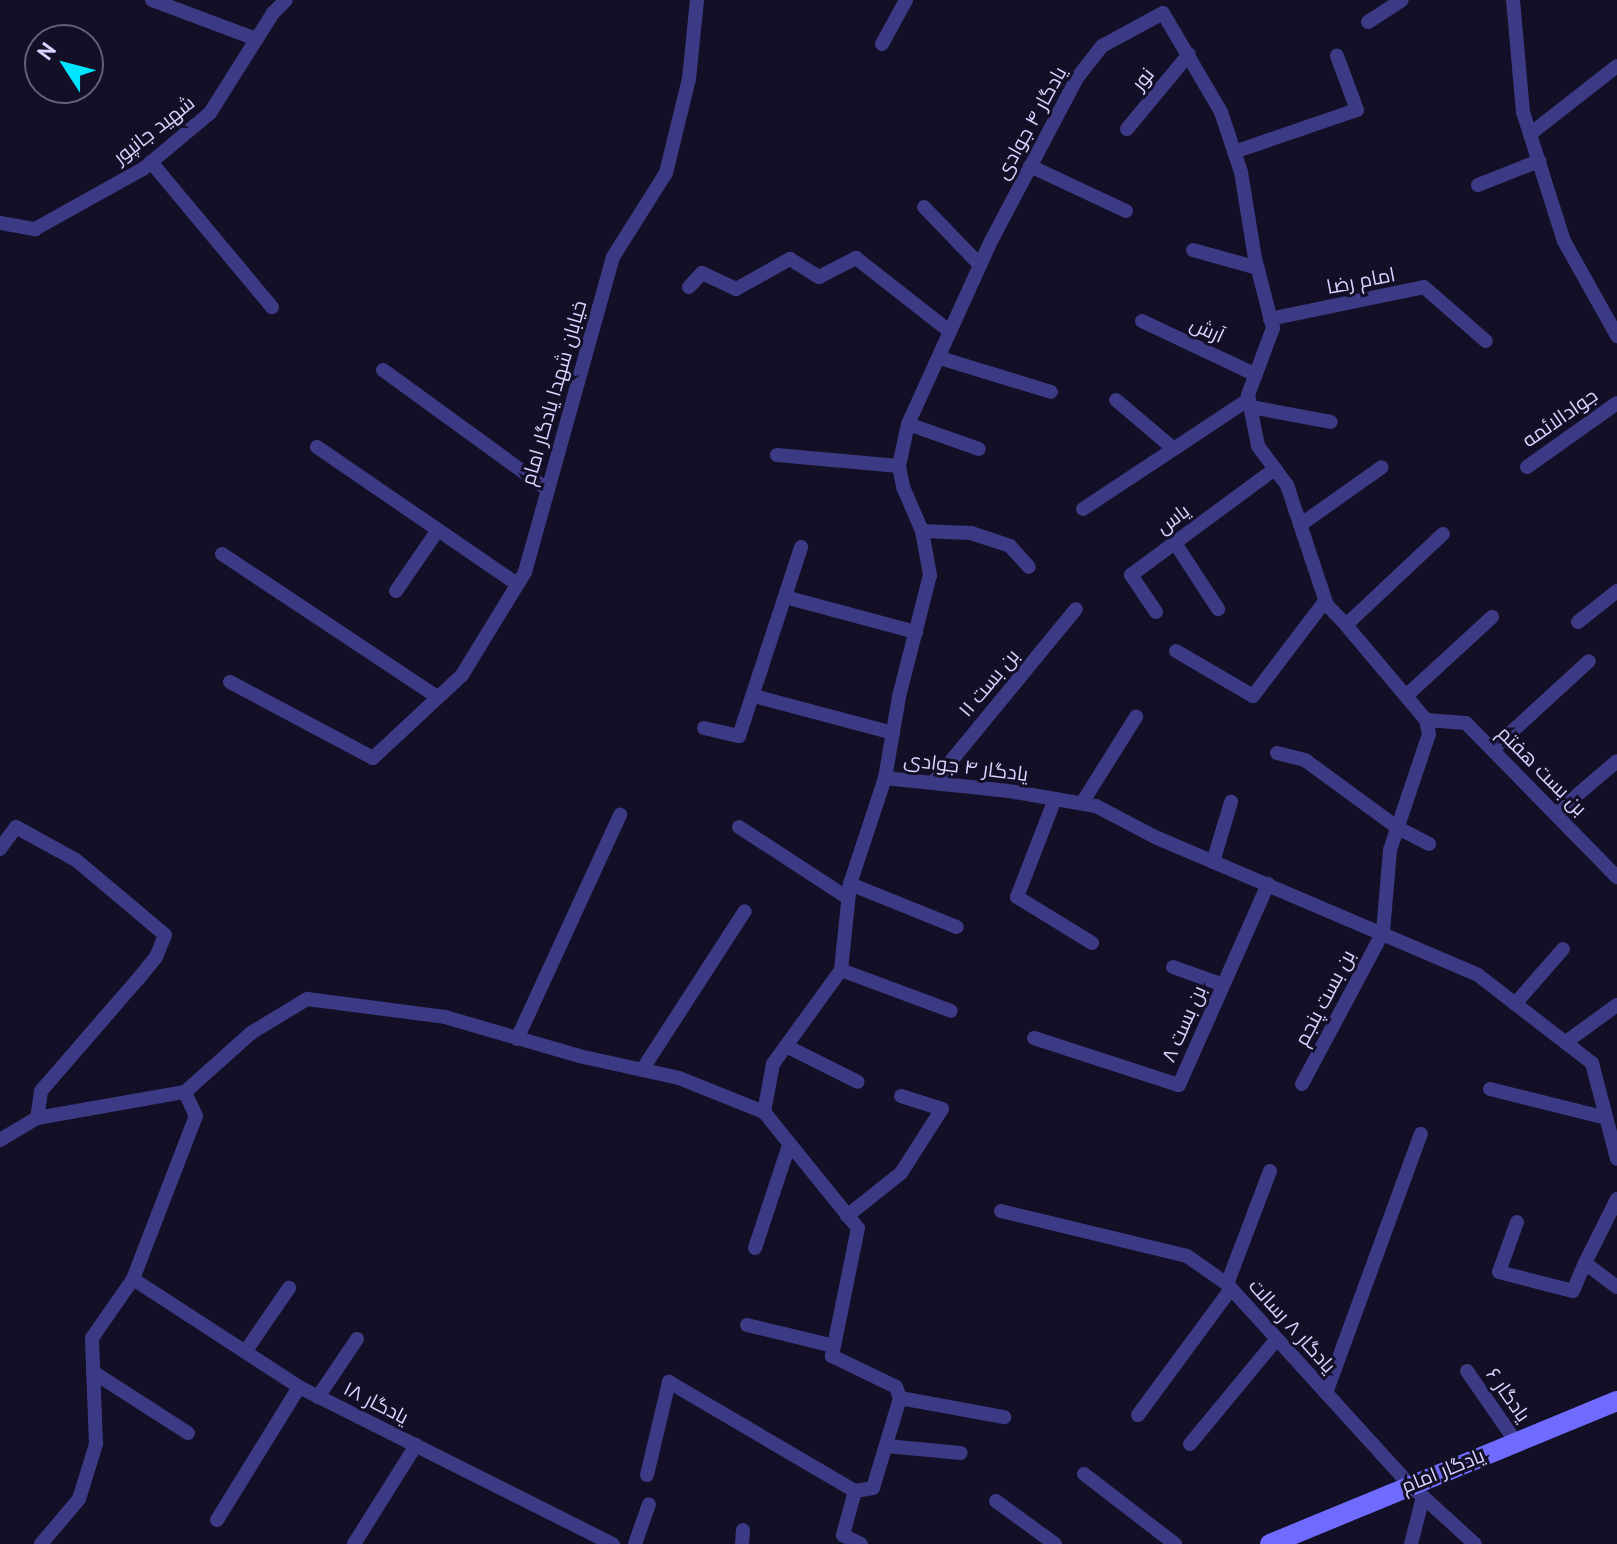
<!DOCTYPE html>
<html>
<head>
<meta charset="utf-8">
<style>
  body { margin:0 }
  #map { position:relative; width:1617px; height:1544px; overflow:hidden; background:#130f26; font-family:"PT Sans",Cairo,sans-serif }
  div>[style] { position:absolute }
  .minor>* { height:14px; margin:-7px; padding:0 7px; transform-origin:7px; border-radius:7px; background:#3d3a85 }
  .secondary>* { height:20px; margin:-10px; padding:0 10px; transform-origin:10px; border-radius:10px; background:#6f6bff }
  span { translate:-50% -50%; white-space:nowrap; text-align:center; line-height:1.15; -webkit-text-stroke:6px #130f26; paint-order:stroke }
  .street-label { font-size:20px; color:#d9d4ff }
  .north { position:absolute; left:24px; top:24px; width:80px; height:80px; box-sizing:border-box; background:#130f26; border:2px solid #625e7d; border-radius:50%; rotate:306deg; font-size:22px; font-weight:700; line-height:32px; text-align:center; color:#d9d4ff }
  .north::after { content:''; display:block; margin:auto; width:28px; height:36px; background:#00e5ff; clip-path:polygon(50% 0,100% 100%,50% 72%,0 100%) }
</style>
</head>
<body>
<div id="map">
  <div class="minor">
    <i style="left:152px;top:0;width:111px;rotate:20.6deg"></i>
    <i style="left:1513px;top:0;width:112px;rotate:84.9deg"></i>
    <i style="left:1523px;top:112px;width:135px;rotate:72.4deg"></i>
    <i style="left:1564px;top:241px;width:109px;rotate:60.8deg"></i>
    <i style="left:1163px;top:13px;width:69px;rotate:151.6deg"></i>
    <i style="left:1102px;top:46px;width:41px;rotate:128deg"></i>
    <i style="left:1077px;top:78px;width:184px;rotate:117.8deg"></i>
    <i style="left:991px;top:241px;width:201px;rotate:114.4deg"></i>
    <i style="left:908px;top:424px;width:43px;rotate:102.1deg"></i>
    <i style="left:899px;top:466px;width:21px;rotate:79deg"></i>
    <i style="left:903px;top:487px;width:48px;rotate:66.6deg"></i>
    <i style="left:922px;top:531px;width:45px;rotate:79.7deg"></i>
    <i style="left:930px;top:575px;width:126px;rotate:104.3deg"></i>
    <i style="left:899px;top:697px;width:82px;rotate:99.8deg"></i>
    <i style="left:885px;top:778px;width:125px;rotate:6deg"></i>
    <i style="left:1009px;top:791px;width:88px;rotate:9.8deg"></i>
    <i style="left:1096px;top:806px;width:67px;rotate:27.7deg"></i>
    <i style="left:1155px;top:837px;width:351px;rotate:23.1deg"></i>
    <i style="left:1478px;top:975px;width:144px;rotate:37.7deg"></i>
    <i style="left:1592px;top:1063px;width:99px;rotate:75.4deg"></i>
    <i style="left:1163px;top:13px;width:115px;rotate:59.6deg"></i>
    <i style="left:1221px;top:112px;width:63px;rotate:71.6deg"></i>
    <i style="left:1241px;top:172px;width:87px;rotate:80.8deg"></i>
    <i style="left:1255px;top:258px;width:72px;rotate:75.6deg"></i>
    <i style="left:1273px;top:328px;width:72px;rotate:110.5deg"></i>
    <i style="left:1248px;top:395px;width:52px;rotate:78.9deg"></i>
    <i style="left:1258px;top:446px;width:49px;rotate:53.4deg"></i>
    <i style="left:1287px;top:485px;width:126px;rotate:71.6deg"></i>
    <i style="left:1327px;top:605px;width:28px;rotate:46deg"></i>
    <i style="left:1346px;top:625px;width:133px;rotate:-43.2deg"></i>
    <i style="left:1368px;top:22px;width:40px;rotate:-32.9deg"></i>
    <i style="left:882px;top:44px;width:50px;rotate:-61.4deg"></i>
    <i style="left:1127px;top:129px;width:97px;rotate:-50.4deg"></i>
    <i style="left:1530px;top:134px;width:110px;rotate:-38deg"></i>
    <i style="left:1234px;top:152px;width:130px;rotate:-18.9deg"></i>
    <i style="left:1357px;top:110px;width:58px;rotate:-110.3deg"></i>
    <i style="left:151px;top:162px;width:189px;rotate:50.2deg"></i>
    <i style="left:1030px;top:166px;width:106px;rotate:25.1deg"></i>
    <i style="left:1478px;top:185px;width:66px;rotate:-21.5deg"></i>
    <i style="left:924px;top:207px;width:81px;rotate:46deg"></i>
    <i style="left:0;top:223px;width:36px;rotate:10deg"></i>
    <i style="left:35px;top:229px;width:124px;rotate:-29.1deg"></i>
    <i style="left:143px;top:169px;width:87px;rotate:-39.9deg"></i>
    <i style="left:210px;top:113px;width:118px;rotate:-57.8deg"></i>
    <i style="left:273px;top:13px;width:18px;rotate:-45deg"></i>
    <i style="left:1193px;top:250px;width:67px;rotate:15.5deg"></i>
    <i style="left:689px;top:287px;width:19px;rotate:-47deg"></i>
    <i style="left:702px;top:273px;width:38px;rotate:25deg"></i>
    <i style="left:736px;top:289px;width:62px;rotate:-29.1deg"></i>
    <i style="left:790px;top:259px;width:34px;rotate:32deg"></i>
    <i style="left:819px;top:277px;width:42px;rotate:-27.2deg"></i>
    <i style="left:856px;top:258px;width:118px;rotate:38.1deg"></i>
    <i style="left:1270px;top:319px;width:157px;rotate:-11.7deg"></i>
    <i style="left:1424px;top:287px;width:82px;rotate:41.1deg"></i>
    <i style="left:1142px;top:321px;width:126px;rotate:25.3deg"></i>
    <i style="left:940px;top:358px;width:116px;rotate:17deg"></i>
    <i style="left:383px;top:370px;width:204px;rotate:36deg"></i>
    <i style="left:1116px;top:400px;width:76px;rotate:40.2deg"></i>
    <i style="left:1251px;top:407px;width:81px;rotate:10.6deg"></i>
    <i style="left:908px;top:424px;width:75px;rotate:19.4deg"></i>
    <i style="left:317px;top:447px;width:242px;rotate:34.4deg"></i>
    <i style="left:777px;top:455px;width:122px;rotate:5.2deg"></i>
    <i style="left:1527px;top:467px;width:110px;rotate:-35.4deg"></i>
    <i style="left:1083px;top:509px;width:199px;rotate:-33.5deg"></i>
    <i style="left:1300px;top:525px;width:100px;rotate:-35.3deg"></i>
    <i style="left:922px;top:531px;width:49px;rotate:2.3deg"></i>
    <i style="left:971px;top:533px;width:41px;rotate:18.4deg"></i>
    <i style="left:1010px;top:546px;width:28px;rotate:48deg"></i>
    <i style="left:1175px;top:543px;width:79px;rotate:56.9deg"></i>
    <i style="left:222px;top:554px;width:258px;rotate:33.6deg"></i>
    <i style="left:396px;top:591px;width:74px;rotate:-55.5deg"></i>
    <i style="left:785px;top:597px;width:136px;rotate:15deg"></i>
    <i style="left:1156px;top:612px;width:45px;rotate:-124deg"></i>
    <i style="left:1131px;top:575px;width:179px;rotate:-36.4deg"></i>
    <i style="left:1578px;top:622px;width:50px;rotate:-38.5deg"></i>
    <i style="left:1176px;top:651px;width:89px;rotate:30.3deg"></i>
    <i style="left:1253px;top:696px;width:119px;rotate:-52.8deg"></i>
    <i style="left:230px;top:682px;width:162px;rotate:28deg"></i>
    <i style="left:754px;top:696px;width:144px;rotate:14.9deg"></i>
    <i style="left:1406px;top:696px;width:117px;rotate:-42.6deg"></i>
    <i style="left:1426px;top:720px;width:40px;rotate:4.3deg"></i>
    <i style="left:1466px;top:723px;width:216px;rotate:45.6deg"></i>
    <i style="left:704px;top:728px;width:36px;rotate:13deg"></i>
    <i style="left:739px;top:736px;width:199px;rotate:-71.8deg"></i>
    <i style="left:1493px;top:749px;width:130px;rotate:-42.5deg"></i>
    <i style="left:1277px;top:753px;width:29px;rotate:14deg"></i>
    <i style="left:1305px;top:760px;width:115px;rotate:36.2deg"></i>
    <i style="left:1398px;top:828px;width:35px;rotate:27deg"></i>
    <i style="left:373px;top:758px;width:122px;rotate:-43deg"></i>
    <i style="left:462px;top:675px;width:121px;rotate:-58.5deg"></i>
    <i style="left:525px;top:572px;width:327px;rotate:-74.4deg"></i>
    <i style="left:613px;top:257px;width:99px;rotate:-57.8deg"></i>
    <i style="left:666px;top:173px;width:97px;rotate:-76.3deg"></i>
    <i style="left:689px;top:79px;width:79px;rotate:-84.2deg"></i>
    <i style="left:885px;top:778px;width:112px;rotate:108.3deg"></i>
    <i style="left:850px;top:884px;width:86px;rotate:96deg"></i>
    <i style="left:841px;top:970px;width:116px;rotate:125.9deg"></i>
    <i style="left:773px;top:1064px;width:49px;rotate:100.6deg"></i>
    <i style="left:764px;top:1112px;width:149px;rotate:51deg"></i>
    <i style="left:858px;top:1228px;width:131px;rotate:101.5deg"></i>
    <i style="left:832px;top:1356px;width:71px;rotate:25.8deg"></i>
    <i style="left:896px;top:1387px;width:12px;rotate:70deg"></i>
    <i style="left:900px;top:1398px;width:106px;rotate:10.4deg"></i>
    <i style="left:933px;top:783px;width:225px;rotate:-50.6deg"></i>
    <i style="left:1055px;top:799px;width:105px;rotate:111.2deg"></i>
    <i style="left:1017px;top:897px;width:88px;rotate:31.5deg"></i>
    <i style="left:1082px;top:803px;width:102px;rotate:-57.9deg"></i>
    <i style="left:1556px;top:813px;width:80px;rotate:-40.4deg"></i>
    <i style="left:739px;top:827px;width:130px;rotate:33.1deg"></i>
    <i style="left:0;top:849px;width:27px;rotate:-54deg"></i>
    <i style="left:16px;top:827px;width:68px;rotate:28.8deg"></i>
    <i style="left:76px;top:860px;width:116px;rotate:40.1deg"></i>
    <i style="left:165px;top:935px;width:24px;rotate:112deg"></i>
    <i style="left:156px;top:957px;width:28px;rotate:129deg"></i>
    <i style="left:138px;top:979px;width:148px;rotate:130.9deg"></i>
    <i style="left:41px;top:1091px;width:27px;rotate:98deg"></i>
    <i style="left:1213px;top:862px;width:63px;rotate:-73.3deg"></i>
    <i style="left:850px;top:884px;width:115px;rotate:21.9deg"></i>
    <i style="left:1173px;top:967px;width:53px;rotate:19.8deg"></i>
    <i style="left:841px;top:970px;width:117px;rotate:20.4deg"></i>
    <i style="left:1515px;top:1004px;width:73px;rotate:-48.9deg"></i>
    <i style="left:1034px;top:1038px;width:152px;rotate:18deg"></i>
    <i style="left:1179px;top:1085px;width:220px;rotate:-66.1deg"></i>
    <i style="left:517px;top:1039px;width:247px;rotate:-65.3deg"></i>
    <i style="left:1566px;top:1042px;width:63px;rotate:-36deg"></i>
    <i style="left:786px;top:1046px;width:80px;rotate:26.6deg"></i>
    <i style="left:642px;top:1070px;width:189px;rotate:-57.1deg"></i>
    <i style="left:1302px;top:1084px;width:172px;rotate:-61.9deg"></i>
    <i style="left:1383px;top:932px;width:82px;rotate:-85.1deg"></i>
    <i style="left:1390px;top:850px;width:122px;rotate:-71.4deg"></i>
    <i style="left:1429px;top:734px;width:14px;rotate:-102deg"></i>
    <i style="left:1426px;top:720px;width:124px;rotate:-130.1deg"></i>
    <i style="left:1490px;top:1089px;width:120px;rotate:14deg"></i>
    <i style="left:0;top:1140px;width:43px;rotate:-30.7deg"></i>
    <i style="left:37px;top:1118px;width:150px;rotate:-10deg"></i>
    <i style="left:185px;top:1092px;width:89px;rotate:-41.8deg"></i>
    <i style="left:251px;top:1033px;width:66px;rotate:-31.3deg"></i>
    <i style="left:307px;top:999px;width:139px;rotate:7.4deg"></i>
    <i style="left:445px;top:1017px;width:140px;rotate:16.2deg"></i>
    <i style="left:579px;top:1056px;width:102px;rotate:12.4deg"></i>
    <i style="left:679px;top:1078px;width:92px;rotate:21.8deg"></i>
    <i style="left:1270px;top:1171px;width:121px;rotate:110.8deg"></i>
    <i style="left:1227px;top:1284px;width:270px;rotate:47.7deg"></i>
    <i style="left:1409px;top:1484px;width:89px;rotate:42.3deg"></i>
    <i style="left:1617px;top:1199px;width:72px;rotate:116.6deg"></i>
    <i style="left:1585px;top:1263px;width:40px;rotate:37deg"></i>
    <i style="left:1001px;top:1211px;width:191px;rotate:13.6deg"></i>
    <i style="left:1187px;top:1256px;width:49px;rotate:35deg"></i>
    <i style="left:847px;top:1216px;width:69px;rotate:-38.5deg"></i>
    <i style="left:901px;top:1173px;width:76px;rotate:-57.4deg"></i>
    <i style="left:942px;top:1109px;width:43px;rotate:-162.4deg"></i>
    <i style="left:1517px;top:1222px;width:53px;rotate:109.8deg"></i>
    <i style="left:1499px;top:1272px;width:76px;rotate:14.4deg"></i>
    <i style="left:1573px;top:1291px;width:30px;rotate:-67deg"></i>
    <i style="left:755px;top:1248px;width:108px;rotate:-71.7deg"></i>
    <i style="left:133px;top:1279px;width:198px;rotate:33deg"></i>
    <i style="left:299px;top:1387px;width:351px;rotate:26.6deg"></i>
    <i style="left:747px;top:1325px;width:89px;rotate:13.6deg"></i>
    <i style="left:245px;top:1352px;width:78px;rotate:-55.5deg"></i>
    <i style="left:1467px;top:1371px;width:86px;rotate:55.4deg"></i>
    <i style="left:93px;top:1372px;width:113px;rotate:32.7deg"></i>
    <i style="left:1326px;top:1393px;width:276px;rotate:-69.9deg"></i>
    <i style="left:318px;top:1397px;width:70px;rotate:-56.1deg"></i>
    <i style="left:1138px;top:1415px;width:157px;rotate:-53.6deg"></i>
    <i style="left:1190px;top:1444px;width:136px;rotate:-50.4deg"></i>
    <i style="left:886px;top:1446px;width:75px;rotate:5.3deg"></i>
    <i style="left:1084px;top:1474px;width:115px;rotate:37.6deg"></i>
    <i style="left:647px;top:1475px;width:96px;rotate:-76.7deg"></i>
    <i style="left:669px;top:1382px;width:216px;rotate:30.4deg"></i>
    <i style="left:855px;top:1491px;width:46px;rotate:105.3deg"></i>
    <i style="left:843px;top:1535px;width:20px;rotate:27deg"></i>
    <i style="left:855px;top:1491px;width:18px;rotate:-9deg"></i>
    <i style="left:873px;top:1488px;width:94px;rotate:-73.3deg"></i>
    <i style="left:996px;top:1501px;width:73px;rotate:36.1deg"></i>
    <i style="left:217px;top:1520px;width:156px;rotate:-58.3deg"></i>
    <i style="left:41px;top:1544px;width:59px;rotate:-49.8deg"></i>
    <i style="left:79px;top:1499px;width:58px;rotate:-72.8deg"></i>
    <i style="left:96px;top:1444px;width:106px;rotate:-92.2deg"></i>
    <i style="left:92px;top:1338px;width:72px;rotate:-55.2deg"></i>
    <i style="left:133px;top:1279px;width:175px;rotate:-68.9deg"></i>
    <i style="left:196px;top:1116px;width:26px;rotate:-115deg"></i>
    <i style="left:354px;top:1544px;width:117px;rotate:-57.9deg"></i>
    <i style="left:635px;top:1544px;width:42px;rotate:-70.7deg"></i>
    <i style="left:742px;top:1544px;width:14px;rotate:-86deg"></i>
    <i style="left:1411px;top:1544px;width:49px;rotate:-75.7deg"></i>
  </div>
  <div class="secondary">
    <i style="left:1270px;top:1544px;width:375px;rotate:-22.4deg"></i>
  </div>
  <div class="street-label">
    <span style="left:1143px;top:79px;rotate:-51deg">نور</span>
    <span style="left:1031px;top:123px;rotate:-61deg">یادگار ۴ جوادی</span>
    <span style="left:154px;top:130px;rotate:-38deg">شهید جانپور</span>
    <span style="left:1361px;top:281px;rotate:-11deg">امام رضا</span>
    <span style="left:1207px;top:330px;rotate:25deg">آرش</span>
    <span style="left:554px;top:393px;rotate:-74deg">خیابان شهدا یادگار امام</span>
    <span style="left:1560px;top:418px;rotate:-35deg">جوادالائمه</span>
    <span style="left:1173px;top:519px;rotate:-36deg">یاس</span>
    <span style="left:989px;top:683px;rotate:-50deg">بن بست ۱۱</span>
    <span style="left:966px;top:767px;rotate:7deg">یادگار ۴ جوادی</span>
    <span style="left:1542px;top:771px;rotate:45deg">بن بست هفتم</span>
    <span style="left:1325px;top:998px;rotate:-62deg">بن بست پنجم</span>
    <span style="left:1184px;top:1024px;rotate:-66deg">بن بست ۸</span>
    <span style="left:1292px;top:1326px;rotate:48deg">یادگار ۸ رسالت</span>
    <span style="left:1508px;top:1395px;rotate:55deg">یادگار ۶</span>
    <span style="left:376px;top:1403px;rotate:27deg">یادگار ۱۸</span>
    <span style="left:1443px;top:1471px;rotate:-22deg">یادگار امام</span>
  </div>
  <div class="north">N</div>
</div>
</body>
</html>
